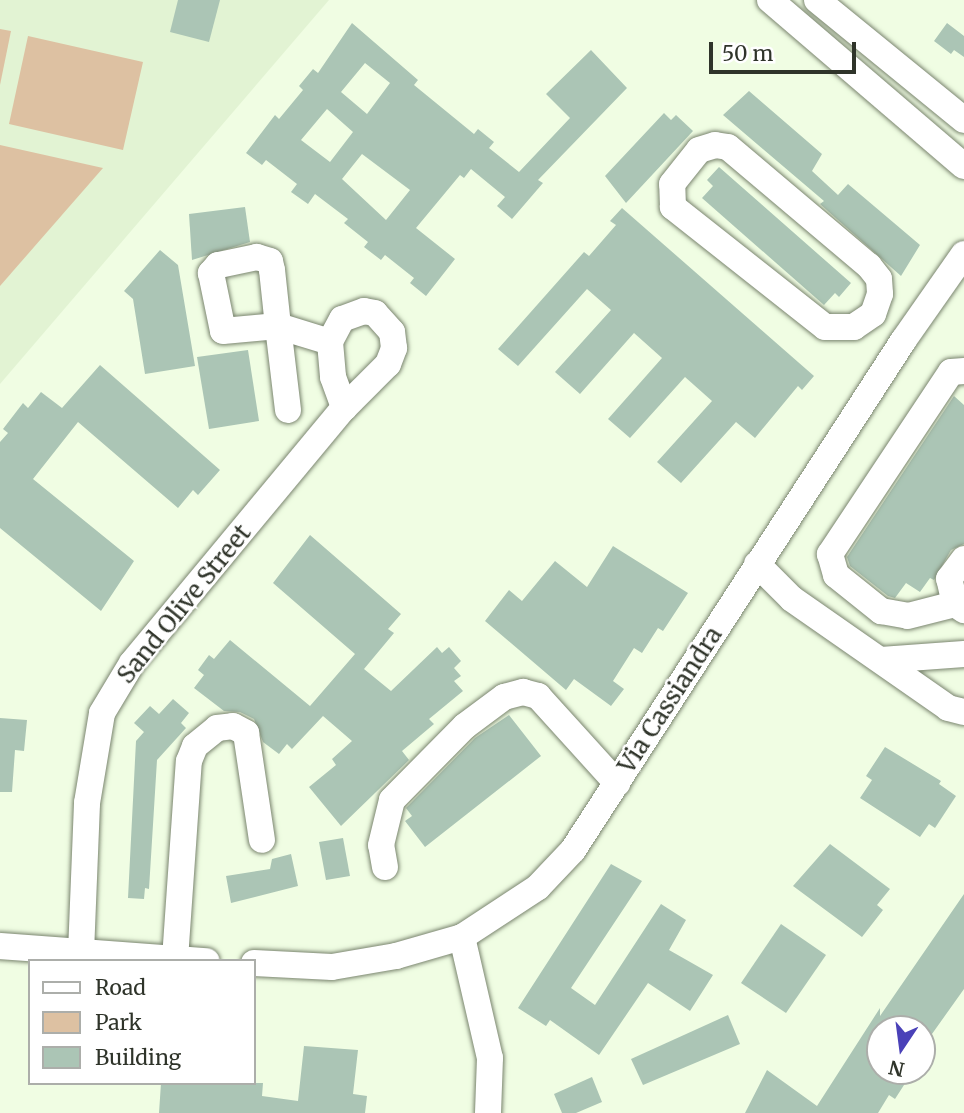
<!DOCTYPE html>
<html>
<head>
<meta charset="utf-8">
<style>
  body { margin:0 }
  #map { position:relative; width:964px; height:1113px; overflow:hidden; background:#f0fde3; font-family:Merriweather,serif }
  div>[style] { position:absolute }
  .built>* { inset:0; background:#e2f3d3 }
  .green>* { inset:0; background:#ddc1a2 }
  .building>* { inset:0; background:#abc5b5 }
  .roads { filter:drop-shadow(0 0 2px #7a856f) drop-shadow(0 0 2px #7a856f) }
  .minor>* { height:26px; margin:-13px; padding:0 13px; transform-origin:13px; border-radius:13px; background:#fff }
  span { translate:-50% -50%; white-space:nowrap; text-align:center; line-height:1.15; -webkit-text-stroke:5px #fff; paint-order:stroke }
  .street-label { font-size:24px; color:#2f342a }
  .legend { position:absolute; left:28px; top:959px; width:228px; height:126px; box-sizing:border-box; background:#fff; border:2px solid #acaeaa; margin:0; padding:9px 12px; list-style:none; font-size:21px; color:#2f342a }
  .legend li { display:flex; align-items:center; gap:14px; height:35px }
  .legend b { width:35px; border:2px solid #acaeaa }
  .north { position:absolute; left:866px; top:1015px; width:70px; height:70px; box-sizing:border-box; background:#fff; border:2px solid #acaeaa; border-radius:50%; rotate:193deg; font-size:19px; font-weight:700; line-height:28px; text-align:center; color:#2f342a }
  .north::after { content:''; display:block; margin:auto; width:24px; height:32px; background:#4a41b8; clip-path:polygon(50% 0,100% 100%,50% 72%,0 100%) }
  .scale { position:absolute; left:709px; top:42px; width:147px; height:32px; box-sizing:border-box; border:4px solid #2f342a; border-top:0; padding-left:9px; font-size:21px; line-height:24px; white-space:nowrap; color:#2f342a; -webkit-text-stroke:5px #fff; paint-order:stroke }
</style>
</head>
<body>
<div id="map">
  <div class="built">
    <i style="clip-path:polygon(0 0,329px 0,0 384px)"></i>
  </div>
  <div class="green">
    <i style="clip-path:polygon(0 29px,11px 31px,0 85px)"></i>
    <i style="clip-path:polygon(28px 36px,143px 62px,123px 150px,9px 124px)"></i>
    <i style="clip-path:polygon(0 145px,103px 168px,0 286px)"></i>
  </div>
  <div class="building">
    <i style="clip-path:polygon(178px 0,220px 0,209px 42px,170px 32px)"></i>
    <i style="clip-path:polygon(evenodd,352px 23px,418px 80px,414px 85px,474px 134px,478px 129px,494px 142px,489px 148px,519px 172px,570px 118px,546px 94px,591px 50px,627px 88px,538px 180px,543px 183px,512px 219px,497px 206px,505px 197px,471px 169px,464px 178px,460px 175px,416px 228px,455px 259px,426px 296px,410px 283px,414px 278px,385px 255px,381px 260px,364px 247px,368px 242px,344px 223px,348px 219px,315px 194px,308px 204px,291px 192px,297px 184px,266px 160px,262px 165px,246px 153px,275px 115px,279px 119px,303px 90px,299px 86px,313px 69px,318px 73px,352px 23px,365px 63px,390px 83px,367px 114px,341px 92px,365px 63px,352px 23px,327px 109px,353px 132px,330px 162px,301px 140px,327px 109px,352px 23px,362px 154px,410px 190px,386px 220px,342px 179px,362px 154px)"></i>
    <i style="clip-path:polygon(947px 23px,964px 36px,964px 57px,954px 50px,951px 54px,934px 41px)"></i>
    <i style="clip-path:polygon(749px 91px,822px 154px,812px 171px,838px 195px,848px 184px,920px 245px,901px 276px,820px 204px,824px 201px,723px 115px)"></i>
    <i style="clip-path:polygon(664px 113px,671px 120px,676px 115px,693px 131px,626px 203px,605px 176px)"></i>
    <i style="clip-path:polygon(719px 167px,851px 283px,839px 297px,835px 293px,824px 305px,702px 198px,713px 186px,707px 180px)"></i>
    <i style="clip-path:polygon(245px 207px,250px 242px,192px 260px,189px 214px)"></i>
    <i style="clip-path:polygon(622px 208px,814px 376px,802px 390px,798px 386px,755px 438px,736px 422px,681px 483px,657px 462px,712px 401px,685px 377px,630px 438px,608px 419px,662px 358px,634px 333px,580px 394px,555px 372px,611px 310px,587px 289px,518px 366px,498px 349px,584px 252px,589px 256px,616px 225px,610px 221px)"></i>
    <i style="clip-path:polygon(160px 250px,178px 265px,195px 366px,145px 374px,133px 299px,124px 291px)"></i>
    <i style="clip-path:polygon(248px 350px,259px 421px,209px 429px,197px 357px)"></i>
    <i style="clip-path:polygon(100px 365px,220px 470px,198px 495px,193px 490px,178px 508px,78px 422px,33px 479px,134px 561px,101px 611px,0 528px,0 442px,8px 433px,3px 429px,23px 403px,28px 408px,41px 392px,62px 408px)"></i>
    <i style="clip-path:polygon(954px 396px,964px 405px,964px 544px,951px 550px,934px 580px,930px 578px,920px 592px,906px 583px,895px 598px,888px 596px,850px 566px,847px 557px)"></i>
    <i style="clip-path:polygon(310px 535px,401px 614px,388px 629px,394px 633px,364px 669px,391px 691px,437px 647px,442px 653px,449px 647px,461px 661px,454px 668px,461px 676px,454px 681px,463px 691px,429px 719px,434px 724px,402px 751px,409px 760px,341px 826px,309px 787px,336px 765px,332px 759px,352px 741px,323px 716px,292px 749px,287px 744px,279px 754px,263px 742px,254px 719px,240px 712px,224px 711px,194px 688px,204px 675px,198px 670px,209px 655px,214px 659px,230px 640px,310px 706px,355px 654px,273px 583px)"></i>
    <i style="clip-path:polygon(613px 546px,688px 593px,663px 631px,658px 628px,642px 653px,634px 648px,613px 681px,624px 689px,611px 706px,574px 679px,566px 690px,485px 621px,509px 590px,522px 601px,555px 561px,587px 587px)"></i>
    <i style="clip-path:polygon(173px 699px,189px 713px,181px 723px,186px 728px,157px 760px,149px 889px,145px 888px,144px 899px,128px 898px,136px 741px,144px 732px,134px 723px,150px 706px,159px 714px)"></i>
    <i style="clip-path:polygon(509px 715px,541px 756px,425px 847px,405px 821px,412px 816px,406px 808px,475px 738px)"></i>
    <i style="clip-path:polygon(0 718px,27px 720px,24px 751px,15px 750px,12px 792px,0 792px)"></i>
    <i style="clip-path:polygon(885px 747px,941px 781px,939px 784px,956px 796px,935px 828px,929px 824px,920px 837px,860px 798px,872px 780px,866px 776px)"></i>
    <i style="clip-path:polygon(343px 838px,350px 876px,326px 880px,319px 842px)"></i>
    <i style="clip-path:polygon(830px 844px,890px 889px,877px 905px,883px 910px,862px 937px,793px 886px)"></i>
    <i style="clip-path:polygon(291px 854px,298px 886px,231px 903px,226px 876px,270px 869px,272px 859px)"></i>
    <i style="clip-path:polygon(611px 864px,642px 881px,571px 988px,595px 1005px,661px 904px,686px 920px,669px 950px,713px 975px,690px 1011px,648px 983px,599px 1055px,550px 1020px,546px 1026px,518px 1008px)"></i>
    <i style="clip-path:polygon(964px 894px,964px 989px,922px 1048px,922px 1029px,880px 1029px,880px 1071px,913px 1071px,895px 1099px,889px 1095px,878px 1113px,745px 1113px,767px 1070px,817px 1106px,880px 1008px,880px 1016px)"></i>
    <i style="clip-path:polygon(781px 924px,826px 955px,786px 1013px,741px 983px)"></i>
    <i style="clip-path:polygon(728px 1015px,740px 1044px,643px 1085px,631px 1059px)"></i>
    <i style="clip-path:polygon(304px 1046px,358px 1050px,353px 1094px,367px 1096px,365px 1113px,159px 1113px,161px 1083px,263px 1083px,262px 1096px,298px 1101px)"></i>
    <i style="clip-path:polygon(592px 1077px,602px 1102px,576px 1113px,562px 1113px,554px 1094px)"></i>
  </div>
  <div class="roads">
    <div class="minor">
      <i style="left:770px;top:0;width:255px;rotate:40.6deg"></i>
      <i style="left:817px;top:0;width:190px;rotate:39.2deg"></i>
      <i style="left:715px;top:145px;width:13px;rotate:9deg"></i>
      <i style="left:728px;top:147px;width:185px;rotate:40.2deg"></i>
      <i style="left:869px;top:266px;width:16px;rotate:52deg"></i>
      <i style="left:879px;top:279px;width:15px;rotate:86deg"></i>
      <i style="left:880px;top:294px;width:21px;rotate:109deg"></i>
      <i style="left:873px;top:314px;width:23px;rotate:146deg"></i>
      <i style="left:854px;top:327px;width:29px;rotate:180deg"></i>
      <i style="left:825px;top:327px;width:194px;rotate:-141.7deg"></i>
      <i style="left:673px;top:207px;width:23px;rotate:-92deg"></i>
      <i style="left:672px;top:184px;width:43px;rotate:-51.5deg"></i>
      <i style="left:699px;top:150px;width:17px;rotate:-17deg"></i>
      <i style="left:964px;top:371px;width:13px;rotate:176deg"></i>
      <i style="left:951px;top:372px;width:219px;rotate:123.6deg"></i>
      <i style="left:830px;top:554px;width:22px;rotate:74deg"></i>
      <i style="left:836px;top:575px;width:58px;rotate:38.7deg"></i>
      <i style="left:881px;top:611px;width:27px;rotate:10deg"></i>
      <i style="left:908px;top:616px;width:49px;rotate:-14.3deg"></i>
      <i style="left:955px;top:604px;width:11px;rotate:34deg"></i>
      <i style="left:288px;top:410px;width:85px;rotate:-96.8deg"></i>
      <i style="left:278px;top:326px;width:56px;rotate:-96.1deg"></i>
      <i style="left:272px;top:270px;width:9px;rotate:-103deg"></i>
      <i style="left:270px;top:261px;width:14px;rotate:-163deg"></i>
      <i style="left:257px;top:257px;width:40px;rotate:168deg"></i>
      <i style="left:218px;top:265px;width:11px;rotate:131deg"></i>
      <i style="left:211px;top:273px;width:59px;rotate:78.3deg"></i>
      <i style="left:223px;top:331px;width:55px;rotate:-5.2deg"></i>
      <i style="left:278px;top:326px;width:54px;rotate:17.1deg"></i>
      <i style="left:757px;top:564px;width:49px;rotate:45deg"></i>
      <i style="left:792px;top:599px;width:190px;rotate:34.9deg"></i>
      <i style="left:948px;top:708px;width:16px;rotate:14deg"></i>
      <i style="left:955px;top:604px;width:26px;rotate:-103deg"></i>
      <i style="left:949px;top:579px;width:25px;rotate:-53deg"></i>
      <i style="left:881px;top:660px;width:83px;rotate:-4.1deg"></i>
      <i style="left:385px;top:867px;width:22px;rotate:-100deg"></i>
      <i style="left:381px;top:845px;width:46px;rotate:-76.3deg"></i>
      <i style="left:392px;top:800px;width:104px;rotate:-45.4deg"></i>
      <i style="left:465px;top:726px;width:49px;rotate:-36.6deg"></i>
      <i style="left:504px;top:697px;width:20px;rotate:-15deg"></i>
      <i style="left:523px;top:692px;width:16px;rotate:15deg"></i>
      <i style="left:538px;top:696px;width:118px;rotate:47.8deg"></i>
      <i style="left:462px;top:937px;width:124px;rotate:77deg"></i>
      <i style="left:490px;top:1058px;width:55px;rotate:92.1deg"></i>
      <i style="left:0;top:946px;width:207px;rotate:4.2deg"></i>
      <i style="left:81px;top:953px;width:150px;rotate:-87.7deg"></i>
      <i style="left:87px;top:803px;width:91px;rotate:-80.5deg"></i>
      <i style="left:102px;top:713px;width:58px;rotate:-59deg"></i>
      <i style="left:132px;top:663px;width:332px;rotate:-50.3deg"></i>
      <i style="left:344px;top:408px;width:62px;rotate:-45deg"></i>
      <i style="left:388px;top:364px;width:17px;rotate:-69deg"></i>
      <i style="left:394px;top:348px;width:16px;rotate:-97deg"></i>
      <i style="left:392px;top:332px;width:25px;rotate:-132deg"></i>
      <i style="left:375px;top:313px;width:11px;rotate:-170deg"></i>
      <i style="left:364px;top:311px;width:23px;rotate:160deg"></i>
      <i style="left:342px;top:319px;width:26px;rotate:118deg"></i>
      <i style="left:330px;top:342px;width:35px;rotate:85deg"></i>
      <i style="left:333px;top:377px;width:33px;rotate:70deg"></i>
      <i style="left:175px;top:959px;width:198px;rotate:-86deg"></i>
      <i style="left:189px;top:761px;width:16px;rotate:-68deg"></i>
      <i style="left:195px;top:746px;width:28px;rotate:-39deg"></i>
      <i style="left:217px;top:728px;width:16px;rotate:-7deg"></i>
      <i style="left:233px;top:726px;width:15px;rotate:28deg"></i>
      <i style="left:246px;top:733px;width:108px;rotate:81.5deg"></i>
      <i style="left:254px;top:963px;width:78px;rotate:2.9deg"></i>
      <i style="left:332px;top:967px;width:65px;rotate:-9.8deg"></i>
      <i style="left:396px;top:956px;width:69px;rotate:-16.1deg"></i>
      <i style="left:462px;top:937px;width:91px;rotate:-33.3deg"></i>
      <i style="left:538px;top:887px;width:51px;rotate:-46.6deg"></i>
      <i style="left:573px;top:850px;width:607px;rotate:-57.04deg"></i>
      <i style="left:903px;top:341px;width:106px;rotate:-55deg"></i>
    </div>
  </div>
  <div class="street-label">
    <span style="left:184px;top:604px;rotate:-51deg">Sand Olive Street</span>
    <span style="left:670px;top:700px;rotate:-57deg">Via Cassiandra</span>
  </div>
  <ul class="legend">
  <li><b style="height:9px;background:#fff"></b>Road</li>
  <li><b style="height:19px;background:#ddc1a2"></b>Park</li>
  <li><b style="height:19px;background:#abc5b5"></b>Building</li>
  </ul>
  <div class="north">N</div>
  <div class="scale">50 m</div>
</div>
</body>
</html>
